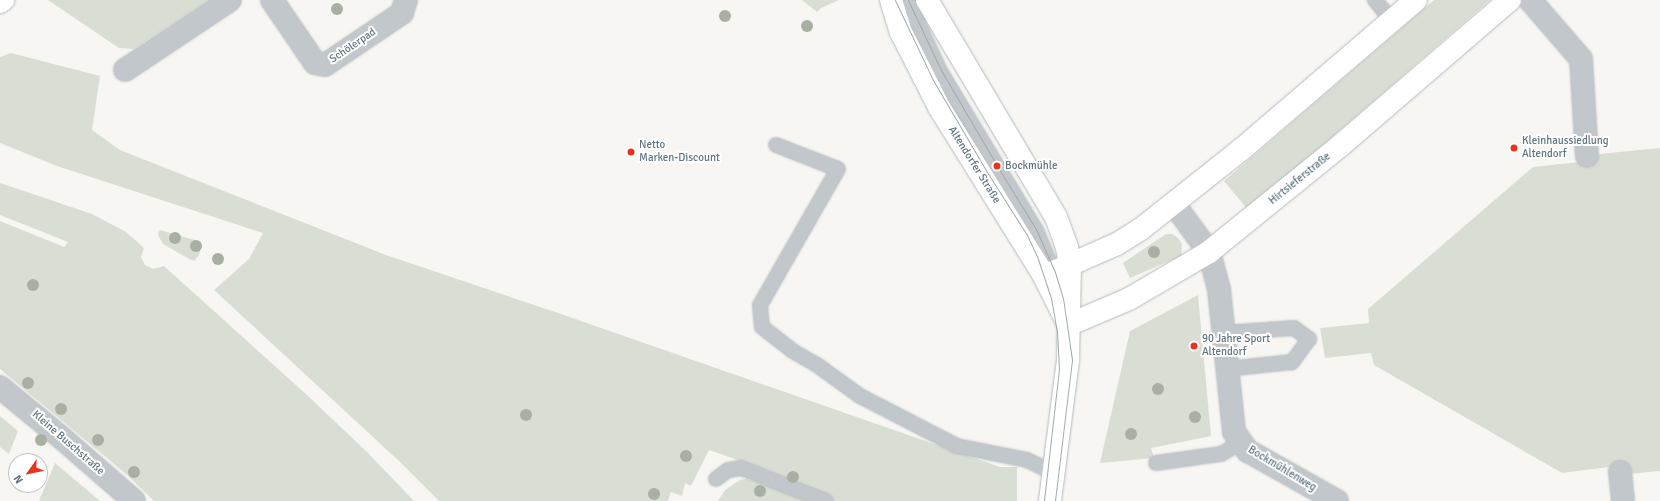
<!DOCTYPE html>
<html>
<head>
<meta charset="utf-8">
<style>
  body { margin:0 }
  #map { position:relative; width:1660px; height:501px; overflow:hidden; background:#f7f6f3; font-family:Signika,sans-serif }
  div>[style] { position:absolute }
  .green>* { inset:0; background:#d9ded4 }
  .roads { filter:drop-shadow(0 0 1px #b4bbbe) drop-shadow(0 0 1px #b4bbbe) }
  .lane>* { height:14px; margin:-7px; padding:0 7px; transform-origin:7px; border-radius:7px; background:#c1c7ca }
  .street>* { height:22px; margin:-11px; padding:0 11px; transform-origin:11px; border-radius:11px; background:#c1c7ca }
  .secondary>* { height:22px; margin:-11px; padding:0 11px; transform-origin:11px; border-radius:11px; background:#fff }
  .primary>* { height:22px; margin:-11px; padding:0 11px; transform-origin:11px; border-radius:11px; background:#fff }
  .tram>* { height:1px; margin:-0.5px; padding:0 0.5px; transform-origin:0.5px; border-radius:0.5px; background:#a0a9ae }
  .trees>* { width:12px; height:12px; margin:-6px; border-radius:50%; background:#a7b0a2 }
  .dots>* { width:11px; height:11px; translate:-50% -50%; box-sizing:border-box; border:2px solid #fff; border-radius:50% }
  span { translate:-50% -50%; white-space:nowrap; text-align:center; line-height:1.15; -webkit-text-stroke:4px #fff; paint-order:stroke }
  .street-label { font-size:11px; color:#607680 }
  .poi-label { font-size:11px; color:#607680 }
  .left { translate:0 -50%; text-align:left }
  .north { position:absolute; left:8px; top:453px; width:40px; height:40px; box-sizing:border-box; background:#fff; border:1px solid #bfc8cc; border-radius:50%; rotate:237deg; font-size:11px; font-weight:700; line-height:16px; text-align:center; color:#607680 }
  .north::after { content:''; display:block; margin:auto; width:14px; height:18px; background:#ec321d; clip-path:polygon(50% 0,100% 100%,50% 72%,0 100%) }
</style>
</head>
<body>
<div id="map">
  <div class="green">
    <i style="clip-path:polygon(48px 0,208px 0,134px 49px,119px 48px)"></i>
    <i style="clip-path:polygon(802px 0,839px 0,821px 8px,817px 12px)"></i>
    <i style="clip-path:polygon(1434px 0,1490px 0,1248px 210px,1224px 181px)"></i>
    <i style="clip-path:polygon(11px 53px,100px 76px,92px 130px,120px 150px,386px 255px,561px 314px,1000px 467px,1017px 467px,1017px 501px,718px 501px,725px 490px,740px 480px,746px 479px,776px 488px,785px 477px,709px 450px,691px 486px,685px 483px,682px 496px,671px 492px,668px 501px,439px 501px,400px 462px,214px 290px,249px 259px,263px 233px,57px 166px,0 143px,0 57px)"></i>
    <i style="clip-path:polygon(1660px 148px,1660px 471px,1628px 474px,1609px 467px,1562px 473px,1374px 365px,1371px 353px,1325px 358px,1320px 328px,1369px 323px,1368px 309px,1533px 167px,1579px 162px,1599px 154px)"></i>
    <i style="clip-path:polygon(0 183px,92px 214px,126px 232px,144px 248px,141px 257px,145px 265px,153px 269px,164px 266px,308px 396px,367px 452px,414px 501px,154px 501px,126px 474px,0 369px,0 221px,64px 247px,68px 242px,0 215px)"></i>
    <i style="clip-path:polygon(160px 230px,198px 241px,201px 246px,199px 255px,194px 261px,191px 260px,163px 244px,159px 237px,158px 233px)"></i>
    <i style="clip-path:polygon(1166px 234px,1172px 234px,1178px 238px,1182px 244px,1181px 256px,1130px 278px,1123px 263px)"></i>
    <i style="clip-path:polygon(1198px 295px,1211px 436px,1151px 448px,1154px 458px,1100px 463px,1130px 331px)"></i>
    <i style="clip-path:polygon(0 416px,18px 431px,9px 454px,0 447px)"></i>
    <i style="clip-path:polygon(55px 463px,100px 501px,39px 501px)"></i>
  </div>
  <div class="roads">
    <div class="lane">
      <i style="left:907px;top:0;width:78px;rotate:65.1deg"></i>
      <i style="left:940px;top:71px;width:186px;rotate:58.9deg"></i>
      <i style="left:1036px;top:230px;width:52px;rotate:67.4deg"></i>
      <i style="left:1375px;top:0;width:27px;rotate:51deg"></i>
      <i style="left:776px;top:145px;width:66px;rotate:21.2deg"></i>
      <i style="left:838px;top:169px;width:157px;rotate:119.8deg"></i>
      <i style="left:760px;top:305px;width:22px;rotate:85deg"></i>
      <i style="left:762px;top:327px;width:37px;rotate:38deg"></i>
      <i style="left:791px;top:350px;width:30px;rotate:30deg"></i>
      <i style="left:817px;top:365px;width:53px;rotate:35.8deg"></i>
      <i style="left:860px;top:396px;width:109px;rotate:27.3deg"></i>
      <i style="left:957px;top:446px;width:71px;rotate:11.3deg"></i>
      <i style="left:1027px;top:460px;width:30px;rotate:26deg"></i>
      <i style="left:1223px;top:333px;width:71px;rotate:-4deg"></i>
      <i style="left:1294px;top:328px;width:19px;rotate:36deg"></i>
      <i style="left:1309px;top:339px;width:29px;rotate:126deg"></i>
      <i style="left:1292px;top:362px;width:66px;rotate:173.9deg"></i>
      <i style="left:1156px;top:463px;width:66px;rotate:-7.9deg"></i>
      <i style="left:1221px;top:454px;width:22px;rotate:-30deg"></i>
      <i style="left:716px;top:479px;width:15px;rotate:-37deg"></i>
      <i style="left:728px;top:470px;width:13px;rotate:-9deg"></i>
      <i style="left:741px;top:468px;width:91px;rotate:21.2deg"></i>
    </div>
    <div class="street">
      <i style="left:272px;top:0;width:76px;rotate:55.7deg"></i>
      <i style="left:315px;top:63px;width:10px;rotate:11deg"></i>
      <i style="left:325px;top:65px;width:93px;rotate:-34deg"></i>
      <i style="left:402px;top:13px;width:14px;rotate:-73deg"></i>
      <i style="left:1530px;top:0;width:78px;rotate:49.2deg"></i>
      <i style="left:1581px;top:59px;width:97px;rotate:86.5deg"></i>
      <i style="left:125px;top:70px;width:126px;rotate:-33.7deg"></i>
      <i style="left:1174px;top:204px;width:59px;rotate:53.9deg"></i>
      <i style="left:1209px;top:252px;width:38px;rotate:75deg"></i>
      <i style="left:1219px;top:289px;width:144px;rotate:84deg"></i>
      <i style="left:1234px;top:432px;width:24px;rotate:54deg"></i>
      <i style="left:1248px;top:451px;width:102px;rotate:29.3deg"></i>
      <i style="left:0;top:387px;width:82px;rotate:39.5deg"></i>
      <i style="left:63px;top:439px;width:94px;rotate:41.1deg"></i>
      <i style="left:1620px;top:472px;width:29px;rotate:84deg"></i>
    </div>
    <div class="secondary">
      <i style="left:0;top:2px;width:4px;rotate:-34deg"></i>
      <i style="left:1044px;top:276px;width:80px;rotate:-23.7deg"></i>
      <i style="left:1117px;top:244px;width:28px;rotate:-32deg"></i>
      <i style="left:1141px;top:229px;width:129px;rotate:-38.4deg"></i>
      <i style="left:1242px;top:149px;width:229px;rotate:-40.6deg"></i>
      <i style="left:1068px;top:325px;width:66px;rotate:-23.1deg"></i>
      <i style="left:1129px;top:299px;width:93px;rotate:-30.4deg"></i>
      <i style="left:1209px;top:252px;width:169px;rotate:-39deg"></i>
      <i style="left:1340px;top:146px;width:224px;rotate:-40.7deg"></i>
    </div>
    <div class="primary">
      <i style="left:891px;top:0;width:34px;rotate:73deg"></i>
      <i style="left:901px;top:32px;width:84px;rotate:63.1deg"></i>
      <i style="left:939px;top:107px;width:199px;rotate:58.1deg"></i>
      <i style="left:1044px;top:276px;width:51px;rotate:63.4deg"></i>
      <i style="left:927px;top:0;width:252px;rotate:59.3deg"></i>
      <i style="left:1056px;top:217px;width:32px;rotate:70deg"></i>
      <i style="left:1067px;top:247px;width:18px;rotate:81deg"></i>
      <i style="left:1070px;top:265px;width:95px;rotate:91.2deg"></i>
      <i style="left:1068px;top:360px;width:142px;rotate:97.3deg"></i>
    </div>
  </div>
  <div class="tram">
    <i style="left:895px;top:0;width:89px;rotate:64.6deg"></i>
    <i style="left:933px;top:80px;width:107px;rotate:59.6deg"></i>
    <i style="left:987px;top:172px;width:75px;rotate:57.6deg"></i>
    <i style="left:1027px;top:235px;width:23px;rotate:65deg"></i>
    <i style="left:1037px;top:256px;width:44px;rotate:71.6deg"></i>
    <i style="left:1051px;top:298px;width:34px;rotate:80deg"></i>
    <i style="left:1057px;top:331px;width:38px;rotate:87deg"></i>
    <i style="left:1059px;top:369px;width:133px;rotate:96.5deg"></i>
    <i style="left:908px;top:0;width:77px;rotate:64.8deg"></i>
    <i style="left:941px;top:70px;width:111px;rotate:59.7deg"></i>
    <i style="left:997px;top:166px;width:74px;rotate:58.2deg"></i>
    <i style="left:1036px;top:229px;width:47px;rotate:66.2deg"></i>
    <i style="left:1055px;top:272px;width:27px;rotate:73deg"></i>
    <i style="left:1063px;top:298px;width:63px;rotate:81.7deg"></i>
    <i style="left:1072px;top:360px;width:142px;rotate:96.9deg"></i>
  </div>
  <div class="trees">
    <i style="left:337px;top:9px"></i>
    <i style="left:725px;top:16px"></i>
    <i style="left:807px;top:26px"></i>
    <i style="left:175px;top:238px"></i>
    <i style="left:196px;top:246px"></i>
    <i style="left:1154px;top:252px"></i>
    <i style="left:218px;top:259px"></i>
    <i style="left:33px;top:285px"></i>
    <i style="left:28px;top:383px"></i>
    <i style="left:1158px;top:389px"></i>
    <i style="left:61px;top:409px"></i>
    <i style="left:526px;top:415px"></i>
    <i style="left:1195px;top:417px"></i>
    <i style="left:1131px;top:434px"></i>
    <i style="left:41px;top:440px"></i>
    <i style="left:98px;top:440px"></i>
    <i style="left:686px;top:456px"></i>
    <i style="left:134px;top:472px"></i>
    <i style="left:793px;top:477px"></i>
    <i style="left:760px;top:491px"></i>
    <i style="left:654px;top:494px"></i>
  </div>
  <div class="dots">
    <i style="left:1514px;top:148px;background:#ec321d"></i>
    <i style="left:631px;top:152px;background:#ec321d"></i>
    <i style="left:997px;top:166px;background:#ec321d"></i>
    <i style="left:1194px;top:346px;background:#ec321d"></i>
  </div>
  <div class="street-label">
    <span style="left:353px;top:46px;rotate:-34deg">Schölerpad</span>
    <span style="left:974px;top:165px;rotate:58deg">Altendorfer Straße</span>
    <span style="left:1300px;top:179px;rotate:-39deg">Hirtsieferstraße</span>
    <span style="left:68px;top:443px;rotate:41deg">Kleine Buschstraße</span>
    <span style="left:1282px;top:469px;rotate:31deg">Bockmühlenweg</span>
  </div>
  <div class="poi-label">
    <span class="left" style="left:1522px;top:148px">Kleinhaussiedlung<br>Altendorf</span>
    <span class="left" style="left:639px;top:152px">Netto<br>Marken-Discount</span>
    <span class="left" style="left:1005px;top:166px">Bockmühle</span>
    <span class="left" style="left:1202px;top:346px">90 Jahre Sport<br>Altendorf</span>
  </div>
  <div class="north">N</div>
</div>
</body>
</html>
